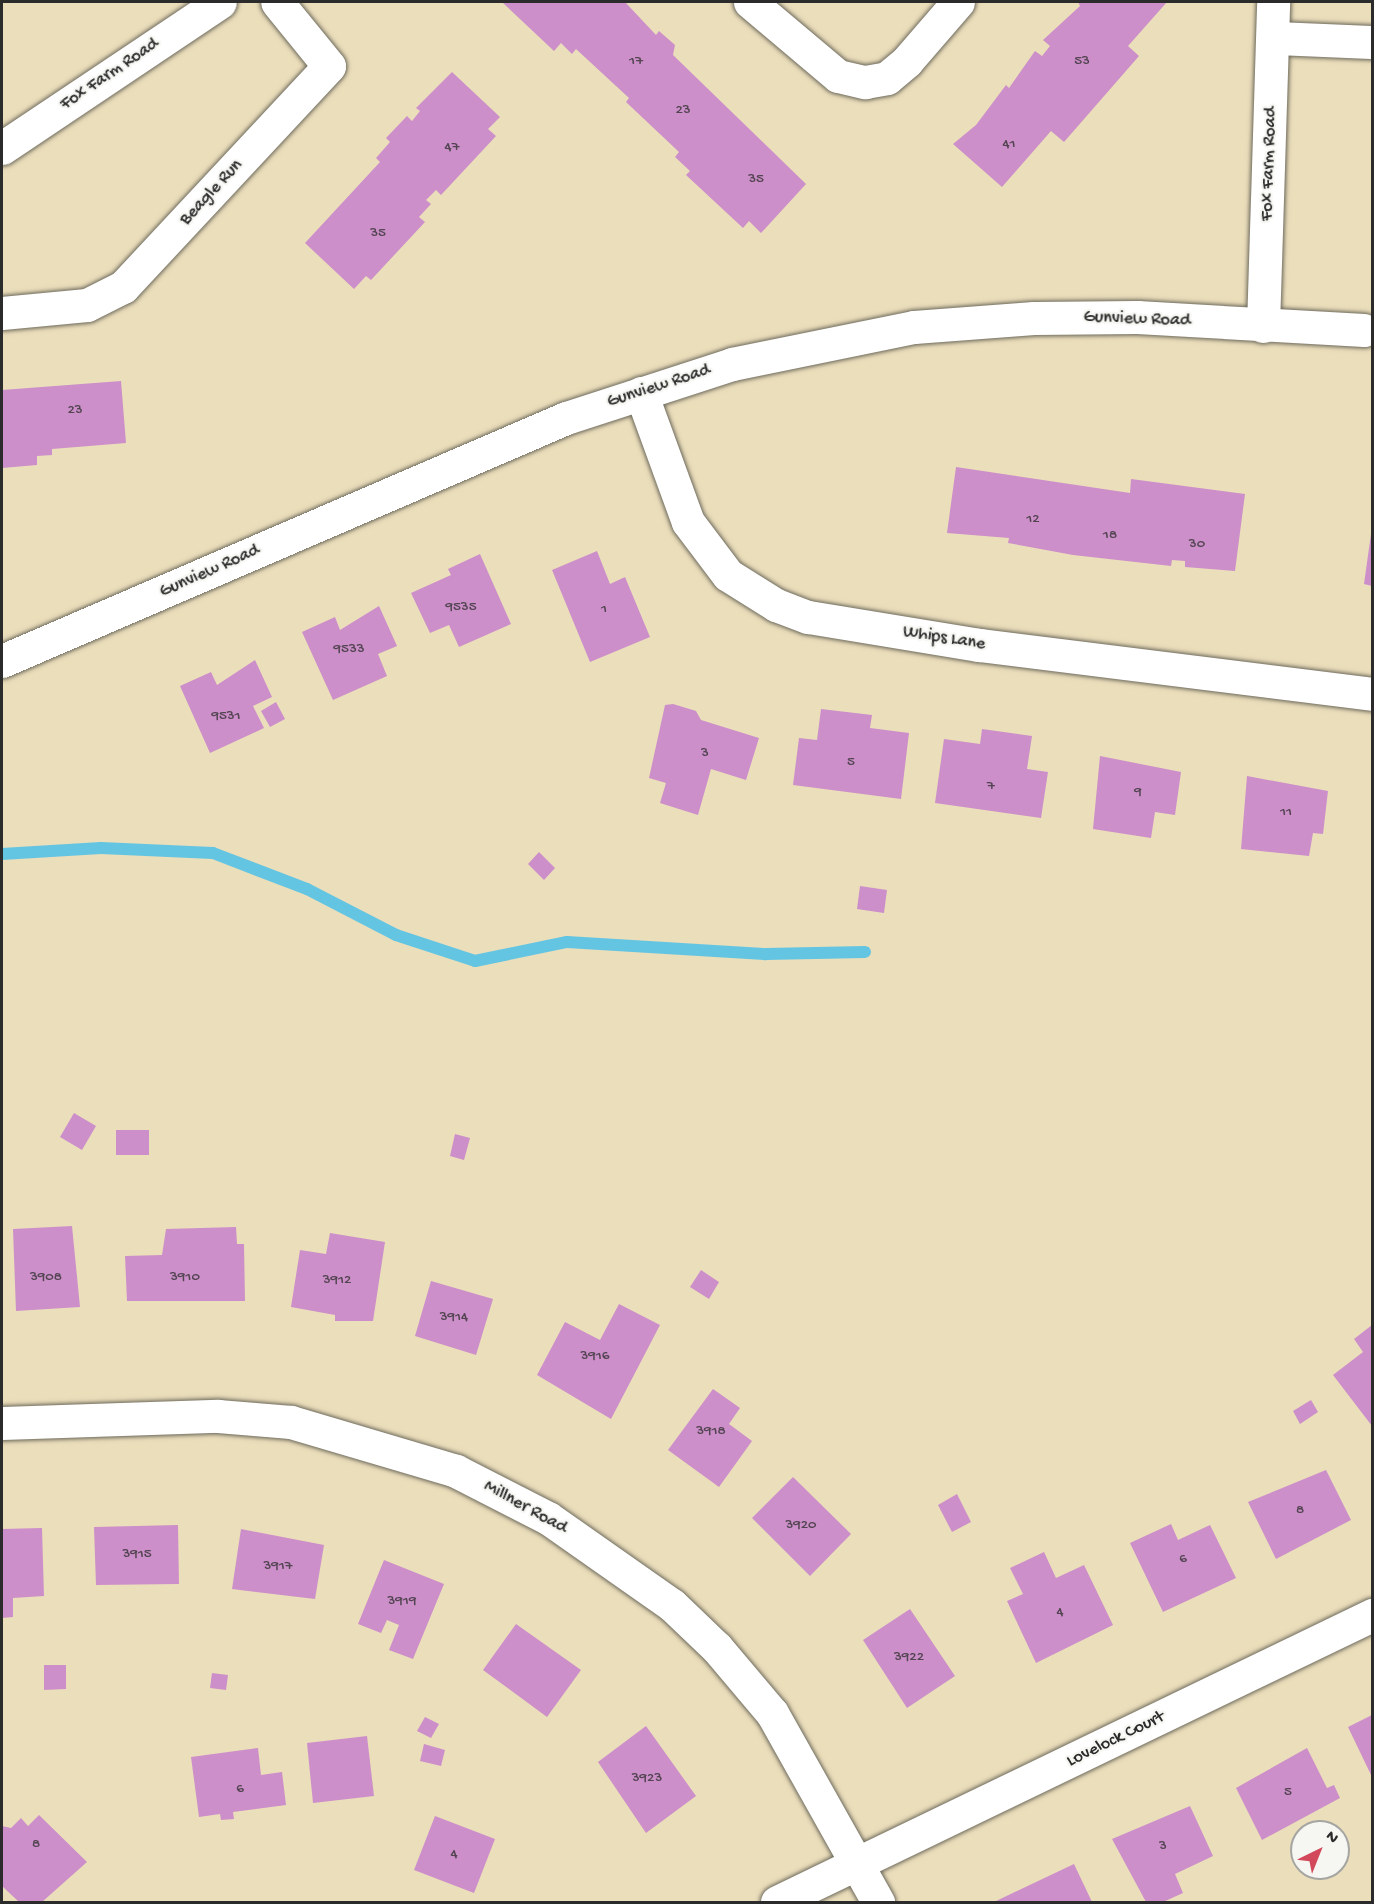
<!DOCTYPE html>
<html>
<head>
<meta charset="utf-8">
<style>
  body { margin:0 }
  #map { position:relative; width:1374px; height:1904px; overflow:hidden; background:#ebdebb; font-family:"Gochi Hand",sans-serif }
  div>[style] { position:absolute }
  .stream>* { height:12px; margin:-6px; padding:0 6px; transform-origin:6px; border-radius:6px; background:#64c5e2 }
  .building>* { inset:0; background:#cc8fc9 }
  .roads { filter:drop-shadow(0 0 2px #6e6a5d) drop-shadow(0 0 2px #6e6a5d) }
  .minor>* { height:33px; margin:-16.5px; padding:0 16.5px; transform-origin:16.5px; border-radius:16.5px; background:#fff }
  span { translate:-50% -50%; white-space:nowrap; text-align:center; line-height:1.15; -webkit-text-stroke:4.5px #f6f6f2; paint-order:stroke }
  .number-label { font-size:15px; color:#534452 }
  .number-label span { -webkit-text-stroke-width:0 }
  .street-label { font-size:18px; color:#2b2b2b }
  .frame { position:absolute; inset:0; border:3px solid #2b2b2b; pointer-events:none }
  .north { position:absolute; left:1290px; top:1820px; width:60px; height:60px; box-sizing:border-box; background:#f6f6f2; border:2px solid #a5a5a2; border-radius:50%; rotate:43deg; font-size:16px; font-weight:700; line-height:24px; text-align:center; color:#2b2b2b }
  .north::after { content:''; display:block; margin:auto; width:21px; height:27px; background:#d1495b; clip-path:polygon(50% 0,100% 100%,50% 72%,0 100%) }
</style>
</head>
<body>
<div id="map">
  <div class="stream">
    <i style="left:2px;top:854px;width:99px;rotate:-3.5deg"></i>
    <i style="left:101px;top:848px;width:112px;rotate:2.6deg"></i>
    <i style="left:213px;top:853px;width:101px;rotate:21deg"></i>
    <i style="left:307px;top:889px;width:100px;rotate:27.3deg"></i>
    <i style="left:396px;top:935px;width:83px;rotate:18.2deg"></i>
    <i style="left:475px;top:961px;width:94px;rotate:-11.7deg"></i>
    <i style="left:567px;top:942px;width:199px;rotate:3.5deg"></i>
    <i style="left:766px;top:954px;width:99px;rotate:-1.2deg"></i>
  </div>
  <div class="building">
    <i style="clip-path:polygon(502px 2px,625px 2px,656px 35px,659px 31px,675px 45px,673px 55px,806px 184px,761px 233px,749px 221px,743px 228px,686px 175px,690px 171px,675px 157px,679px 152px,626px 102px,629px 98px,576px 49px,572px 54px,561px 43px,554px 51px)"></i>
    <i style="clip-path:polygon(1078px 2px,1167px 2px,1128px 46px,1139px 56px,1064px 142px,1051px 131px,1002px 187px,953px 144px,976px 125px,1006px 85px,1009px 88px,1035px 51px,1042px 56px,1050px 46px,1043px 40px,1080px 6px)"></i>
    <i style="clip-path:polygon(452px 72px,500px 117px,488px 129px,496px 136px,441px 195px,436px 190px,426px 200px,431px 204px,419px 217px,425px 222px,371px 280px,366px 276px,354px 289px,305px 243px,380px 162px,376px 158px,390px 142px,386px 138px,407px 116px,412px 121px,420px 111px,416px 108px)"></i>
    <i style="clip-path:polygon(121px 381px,126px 443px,52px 449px,52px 455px,37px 456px,37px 465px,2px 468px,2px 390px)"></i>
    <i style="clip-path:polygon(956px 467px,1130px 493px,1131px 479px,1245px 494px,1235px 571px,1185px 567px,1185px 561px,1172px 560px,1171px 566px,1073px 555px,1008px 543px,1009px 538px,947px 533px)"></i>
    <i style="clip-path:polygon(1371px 534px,1372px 535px,1372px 586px,1364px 584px)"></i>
    <i style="clip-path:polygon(597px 551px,610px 584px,625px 577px,650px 637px,590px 662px,552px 570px)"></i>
    <i style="clip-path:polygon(480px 554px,511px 624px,459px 647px,449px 625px,430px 633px,411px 593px,451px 575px,448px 569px)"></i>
    <i style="clip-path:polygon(379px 606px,397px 646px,378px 654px,387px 676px,333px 700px,302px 632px,335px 617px,340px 630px)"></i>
    <i style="clip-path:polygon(255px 660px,272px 697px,253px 706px,264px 728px,210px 753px,180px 686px,211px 672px,217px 685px)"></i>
    <i style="clip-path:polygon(276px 702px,285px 719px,270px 727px,261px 711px)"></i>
    <i style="clip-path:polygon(673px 704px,696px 711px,701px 720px,759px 738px,746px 780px,711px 769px,698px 815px,660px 803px,666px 783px,649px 778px,665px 705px)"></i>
    <i style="clip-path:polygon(821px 709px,872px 715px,870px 728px,909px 733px,901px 799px,793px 785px,799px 738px,817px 740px)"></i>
    <i style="clip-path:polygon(982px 729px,1032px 736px,1027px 769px,1048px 772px,1041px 818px,935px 803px,944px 739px,980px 744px)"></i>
    <i style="clip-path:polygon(1100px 756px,1181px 772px,1175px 815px,1155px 812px,1151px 838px,1093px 829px)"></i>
    <i style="clip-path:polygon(1247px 776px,1328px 791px,1323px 834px,1313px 833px,1309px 856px,1241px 849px)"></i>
    <i style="clip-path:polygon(539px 852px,555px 868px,544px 880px,528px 864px)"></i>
    <i style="clip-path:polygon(860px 886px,887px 890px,884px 913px,857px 909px)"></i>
    <i style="clip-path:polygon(74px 1113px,96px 1126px,82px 1150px,60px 1137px)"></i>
    <i style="clip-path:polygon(116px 1130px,149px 1130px,149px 1155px,116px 1155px)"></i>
    <i style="clip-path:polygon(455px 1134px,470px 1138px,464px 1160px,450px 1156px)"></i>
    <i style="clip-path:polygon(72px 1226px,80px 1307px,16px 1311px,13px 1229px)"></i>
    <i style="clip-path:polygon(236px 1227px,237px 1244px,244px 1244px,245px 1301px,127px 1301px,125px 1256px,162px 1255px,166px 1229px)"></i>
    <i style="clip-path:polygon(330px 1233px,385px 1242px,373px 1321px,335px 1321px,335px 1315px,291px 1307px,300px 1250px,326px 1254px)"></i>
    <i style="clip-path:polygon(701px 1270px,719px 1282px,709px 1299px,690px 1287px)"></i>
    <i style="clip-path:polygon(431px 1281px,493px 1299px,476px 1355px,415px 1336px)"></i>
    <i style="clip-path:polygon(619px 1304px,660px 1325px,611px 1419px,537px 1375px,565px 1322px,600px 1340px)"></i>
    <i style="clip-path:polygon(1372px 1325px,1372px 1426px,1333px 1375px,1363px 1352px,1354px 1339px)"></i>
    <i style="clip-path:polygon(713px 1389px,740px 1408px,729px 1424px,752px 1441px,719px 1487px,668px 1450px)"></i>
    <i style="clip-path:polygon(1311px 1400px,1318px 1412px,1300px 1424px,1293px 1411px)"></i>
    <i style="clip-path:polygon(1326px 1470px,1351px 1520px,1276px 1559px,1248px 1502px)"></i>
    <i style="clip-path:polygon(793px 1477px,851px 1534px,810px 1576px,752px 1518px)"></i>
    <i style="clip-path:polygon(957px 1494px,971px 1522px,952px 1532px,938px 1505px)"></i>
    <i style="clip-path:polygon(1171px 1524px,1178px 1540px,1210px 1525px,1236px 1578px,1163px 1612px,1130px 1543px)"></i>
    <i style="clip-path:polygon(178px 1525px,179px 1584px,96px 1585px,94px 1527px)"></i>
    <i style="clip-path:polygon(42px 1528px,44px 1596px,13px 1598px,13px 1617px,2px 1618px,2px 1529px)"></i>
    <i style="clip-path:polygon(241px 1529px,324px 1545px,315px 1599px,232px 1589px)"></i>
    <i style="clip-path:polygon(1044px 1552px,1056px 1578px,1084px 1565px,1113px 1625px,1036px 1663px,1007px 1601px,1023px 1594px,1010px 1568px)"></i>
    <i style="clip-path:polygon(384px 1560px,444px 1584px,413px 1659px,389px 1650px,399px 1625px,387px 1620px,381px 1633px,358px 1624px)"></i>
    <i style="clip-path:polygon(910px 1609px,955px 1676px,907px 1708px,863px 1640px)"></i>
    <i style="clip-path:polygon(516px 1624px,581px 1670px,547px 1717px,483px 1670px)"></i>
    <i style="clip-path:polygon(44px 1665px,66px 1665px,66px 1689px,44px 1690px)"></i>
    <i style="clip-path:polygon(212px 1673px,228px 1675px,226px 1690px,210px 1688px)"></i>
    <i style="clip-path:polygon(1372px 1715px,1372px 1777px,1348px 1727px)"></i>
    <i style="clip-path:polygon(425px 1717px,439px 1724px,431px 1738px,417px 1731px)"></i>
    <i style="clip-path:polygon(646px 1726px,696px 1796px,646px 1833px,598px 1762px)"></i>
    <i style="clip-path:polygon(367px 1736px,374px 1796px,313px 1803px,307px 1743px)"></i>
    <i style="clip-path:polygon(424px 1744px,445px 1750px,441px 1766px,420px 1761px)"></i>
    <i style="clip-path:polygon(258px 1748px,261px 1775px,282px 1772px,286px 1805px,233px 1812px,234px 1819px,221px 1820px,220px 1814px,199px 1817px,191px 1757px)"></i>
    <i style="clip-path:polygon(1307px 1748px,1327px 1788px,1334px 1785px,1340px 1798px,1262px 1840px,1236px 1788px)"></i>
    <i style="clip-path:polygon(1190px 1806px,1213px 1856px,1175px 1874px,1183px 1893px,1163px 1902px,1146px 1902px,1112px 1839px)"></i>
    <i style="clip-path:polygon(39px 1815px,87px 1862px,42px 1902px,19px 1902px,2px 1886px,2px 1826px,11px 1828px,21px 1818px,28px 1826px)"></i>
    <i style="clip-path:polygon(435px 1816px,495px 1839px,474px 1893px,414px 1870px)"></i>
    <i style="clip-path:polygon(1074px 1864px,1092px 1902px,994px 1902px)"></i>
  </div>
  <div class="roads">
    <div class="minor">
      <i style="left:750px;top:2px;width:115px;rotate:40.1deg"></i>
      <i style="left:838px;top:76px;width:28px;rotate:13deg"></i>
      <i style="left:865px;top:82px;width:22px;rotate:-10deg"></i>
      <i style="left:887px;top:78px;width:26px;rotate:-40deg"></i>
      <i style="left:907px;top:61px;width:78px;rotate:-49.2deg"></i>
      <i style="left:1275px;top:38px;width:97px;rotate:2.4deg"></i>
      <i style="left:2px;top:148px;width:262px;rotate:-33.8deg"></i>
      <i style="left:2px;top:313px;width:85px;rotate:-5.4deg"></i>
      <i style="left:87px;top:305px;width:40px;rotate:-26.6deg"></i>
      <i style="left:123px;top:287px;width:302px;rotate:-47deg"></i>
      <i style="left:329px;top:66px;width:82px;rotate:-129.1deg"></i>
      <i style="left:1263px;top:326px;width:324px;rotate:-88.2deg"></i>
      <i style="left:641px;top:393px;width:137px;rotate:70deg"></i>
      <i style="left:688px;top:522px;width:66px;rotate:53deg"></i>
      <i style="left:728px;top:575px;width:57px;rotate:32deg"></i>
      <i style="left:776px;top:605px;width:34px;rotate:21deg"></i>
      <i style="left:808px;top:617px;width:173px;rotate:9.3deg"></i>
      <i style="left:979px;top:645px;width:396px;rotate:7.1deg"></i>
      <i style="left:2px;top:661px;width:614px;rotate:-23.31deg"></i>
      <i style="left:566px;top:418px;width:175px;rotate:-18deg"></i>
      <i style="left:732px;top:364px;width:186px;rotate:-11.5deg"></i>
      <i style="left:914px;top:327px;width:120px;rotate:-4.3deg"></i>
      <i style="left:1034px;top:318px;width:103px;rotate:-0.6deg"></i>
      <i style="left:1137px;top:317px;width:227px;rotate:3.3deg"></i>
      <i style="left:2px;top:1423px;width:216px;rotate:-1.9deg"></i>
      <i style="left:218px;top:1416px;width:73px;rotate:4.7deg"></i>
      <i style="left:291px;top:1422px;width:172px;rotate:16.5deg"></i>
      <i style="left:456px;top:1471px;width:103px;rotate:27.1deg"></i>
      <i style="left:548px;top:1518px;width:151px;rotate:35.1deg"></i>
      <i style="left:672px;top:1605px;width:62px;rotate:43.7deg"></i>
      <i style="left:717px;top:1648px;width:85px;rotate:49.8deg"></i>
      <i style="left:772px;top:1713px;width:217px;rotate:60.7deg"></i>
      <i style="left:777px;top:1902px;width:661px;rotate:-25.75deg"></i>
    </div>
  </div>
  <div class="number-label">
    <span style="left:636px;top:62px">17</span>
    <span style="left:1082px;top:62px">53</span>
    <span style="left:683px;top:111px">23</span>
    <span style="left:1009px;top:145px">41</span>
    <span style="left:452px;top:148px">47</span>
    <span style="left:756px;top:180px">35</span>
    <span style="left:378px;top:234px">35</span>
    <span style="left:75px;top:411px">23</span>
    <span style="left:1033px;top:520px">12</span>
    <span style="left:1110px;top:536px">18</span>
    <span style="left:1197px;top:545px">30</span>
    <span style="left:461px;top:608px">9535</span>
    <span style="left:604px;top:610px">1</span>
    <span style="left:349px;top:650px">9533</span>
    <span style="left:226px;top:717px">9531</span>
    <span style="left:705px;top:754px">3</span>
    <span style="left:851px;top:763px">5</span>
    <span style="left:991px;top:787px">7</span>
    <span style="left:1138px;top:793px">9</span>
    <span style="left:1286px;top:813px">11</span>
    <span style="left:46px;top:1278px">3908</span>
    <span style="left:185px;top:1278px">3910</span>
    <span style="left:337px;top:1281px">3912</span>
    <span style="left:454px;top:1318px">3914</span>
    <span style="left:595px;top:1357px">3916</span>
    <span style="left:711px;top:1432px">3918</span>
    <span style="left:1300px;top:1511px">8</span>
    <span style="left:801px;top:1526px">3920</span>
    <span style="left:137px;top:1555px">3915</span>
    <span style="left:1183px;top:1560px">6</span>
    <span style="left:278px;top:1567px">3917</span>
    <span style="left:402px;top:1602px">3919</span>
    <span style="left:1060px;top:1613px">4</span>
    <span style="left:909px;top:1658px">3922</span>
    <span style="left:647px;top:1779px">3923</span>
    <span style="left:240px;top:1790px">6</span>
    <span style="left:1288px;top:1793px">5</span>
    <span style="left:36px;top:1845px">8</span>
    <span style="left:1163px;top:1847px">3</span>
    <span style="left:454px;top:1855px">4</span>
  </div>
  <div class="street-label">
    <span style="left:110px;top:75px;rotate:-34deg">Fox Farm Road</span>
    <span style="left:1270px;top:164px;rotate:-88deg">Fox Farm Road</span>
    <span style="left:212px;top:193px;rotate:-47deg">Beagle Run</span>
    <span style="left:1137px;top:320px;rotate:2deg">Gunview Road</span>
    <span style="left:659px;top:387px;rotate:-18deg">Gunview Road</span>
    <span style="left:210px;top:572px;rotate:-24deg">Gunview Road</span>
    <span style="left:944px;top:639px;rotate:9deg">Whips Lane</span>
    <span style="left:525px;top:1508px;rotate:29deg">Millner Road</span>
    <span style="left:1116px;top:1740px;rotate:-26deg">Lovelock Court</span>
  </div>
  <div class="frame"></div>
  <div class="north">N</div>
</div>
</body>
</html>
